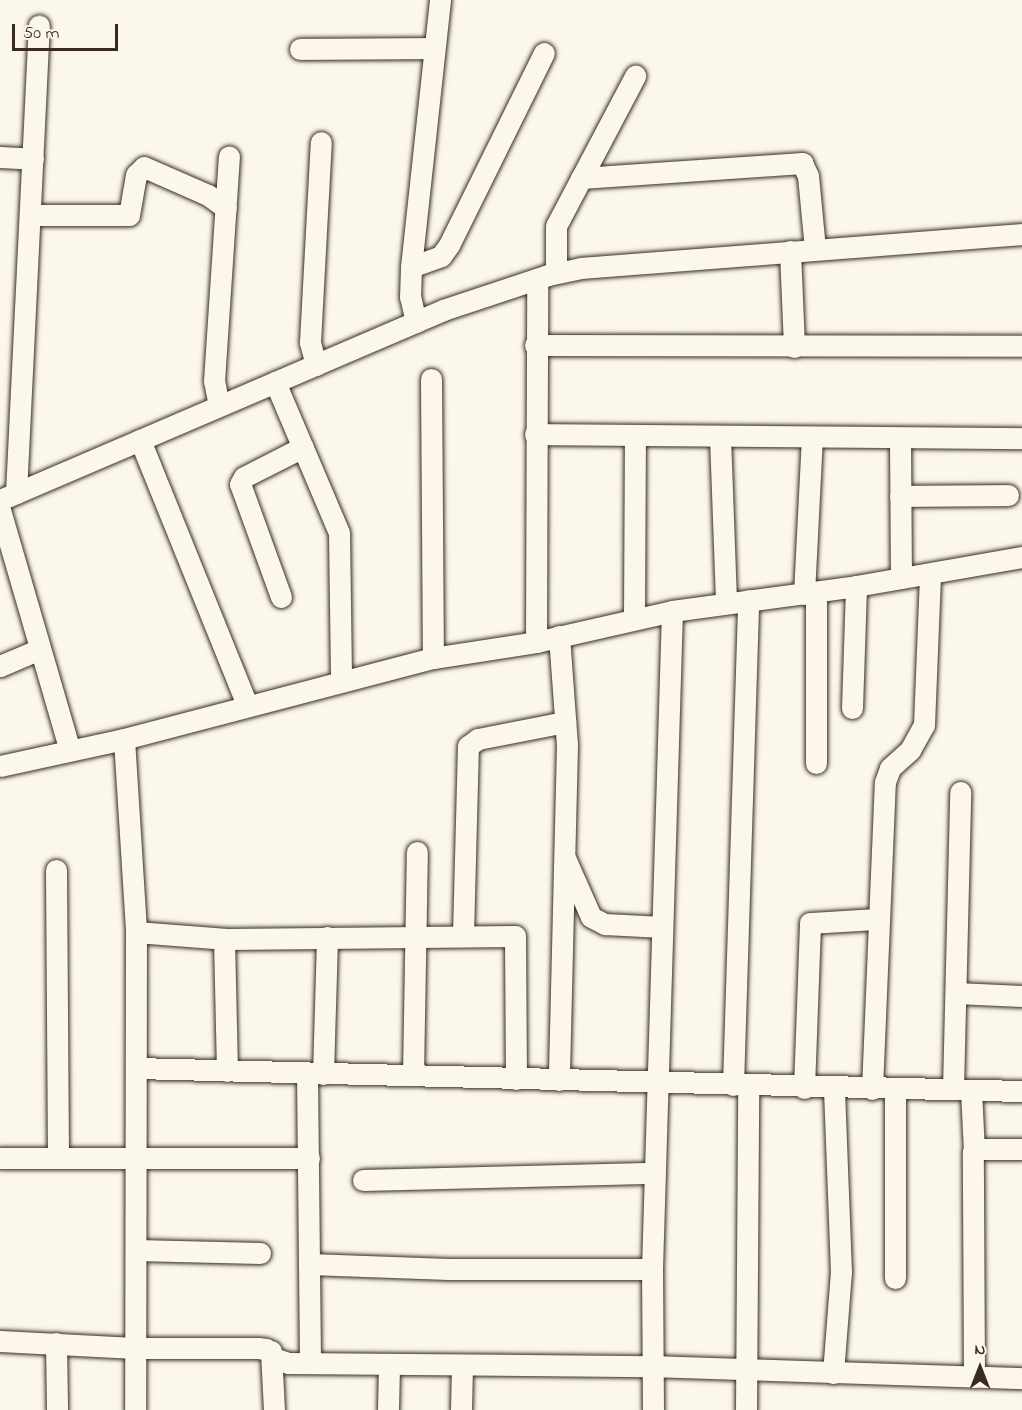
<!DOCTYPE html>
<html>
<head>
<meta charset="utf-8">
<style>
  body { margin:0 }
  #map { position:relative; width:1022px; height:1410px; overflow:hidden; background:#fbf7ec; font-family:"Indie Flower",sans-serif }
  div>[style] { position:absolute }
  .roads { filter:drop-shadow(0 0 2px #3b2a1e) drop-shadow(0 0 2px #3b2a1e) }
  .minor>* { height:21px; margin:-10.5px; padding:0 10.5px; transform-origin:10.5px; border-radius:10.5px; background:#fbf7ec }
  span { translate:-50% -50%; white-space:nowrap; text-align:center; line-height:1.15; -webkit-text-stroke:5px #fbf7ec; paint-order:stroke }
  .north { position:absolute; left:950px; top:1338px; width:60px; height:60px; -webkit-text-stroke:4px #fbf7ec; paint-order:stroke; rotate:0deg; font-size:16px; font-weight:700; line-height:24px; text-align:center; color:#3b2a1e }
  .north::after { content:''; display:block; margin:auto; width:21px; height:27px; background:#3b2a1e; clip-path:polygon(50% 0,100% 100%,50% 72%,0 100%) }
  .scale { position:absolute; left:12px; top:24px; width:106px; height:27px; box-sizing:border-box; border:3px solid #3b2a1e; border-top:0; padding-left:8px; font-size:18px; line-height:21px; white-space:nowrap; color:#3b2a1e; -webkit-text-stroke:4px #fbf7ec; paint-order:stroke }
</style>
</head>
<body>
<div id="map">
  <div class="roads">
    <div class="minor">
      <i style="left:300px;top:49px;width:133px;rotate:-0.4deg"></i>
      <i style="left:0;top:157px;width:33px;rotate:3deg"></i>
      <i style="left:581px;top:178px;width:222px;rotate:-3.9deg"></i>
      <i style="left:802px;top:163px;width:14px;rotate:65deg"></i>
      <i style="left:808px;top:176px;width:73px;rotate:84.5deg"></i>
      <i style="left:30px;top:215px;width:99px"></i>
      <i style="left:129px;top:215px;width:41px;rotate:-80.1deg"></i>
      <i style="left:136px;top:175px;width:11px;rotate:-45deg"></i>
      <i style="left:144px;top:167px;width:70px;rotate:23.6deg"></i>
      <i style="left:208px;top:195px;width:22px;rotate:36deg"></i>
      <i style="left:790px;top:251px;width:96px;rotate:87.6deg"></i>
      <i style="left:411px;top:267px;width:32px;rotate:-20deg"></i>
      <i style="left:441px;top:256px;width:14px;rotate:-54deg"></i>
      <i style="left:449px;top:245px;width:214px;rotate:-63.7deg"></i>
      <i style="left:556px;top:273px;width:47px;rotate:-90deg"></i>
      <i style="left:556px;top:226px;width:170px;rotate:-62.2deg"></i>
      <i style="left:416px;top:322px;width:26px;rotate:-103deg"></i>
      <i style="left:410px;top:297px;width:30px;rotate:-88deg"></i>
      <i style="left:411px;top:267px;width:269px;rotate:-83.8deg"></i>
      <i style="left:535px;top:345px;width:487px;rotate:0.1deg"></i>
      <i style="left:316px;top:365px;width:24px;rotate:-105deg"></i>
      <i style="left:310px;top:342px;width:200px;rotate:-86.9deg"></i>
      <i style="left:431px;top:379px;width:279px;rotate:89.6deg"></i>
      <i style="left:275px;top:382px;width:164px;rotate:67deg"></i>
      <i style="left:339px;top:533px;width:147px;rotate:89.2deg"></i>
      <i style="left:219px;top:406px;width:25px;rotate:-101deg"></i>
      <i style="left:214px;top:381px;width:225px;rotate:-86.2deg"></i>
      <i style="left:535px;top:434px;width:487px;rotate:0.5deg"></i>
      <i style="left:720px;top:437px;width:166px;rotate:87.9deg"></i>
      <i style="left:900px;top:439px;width:139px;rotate:89.6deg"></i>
      <i style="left:140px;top:440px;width:286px;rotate:68deg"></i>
      <i style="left:16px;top:493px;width:468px;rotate:-87.2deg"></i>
      <i style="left:900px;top:496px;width:108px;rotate:-0.5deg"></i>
      <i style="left:0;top:500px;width:482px;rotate:-23.2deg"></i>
      <i style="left:443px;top:310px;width:111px;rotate:-18.4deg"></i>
      <i style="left:548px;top:275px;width:34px;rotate:-12deg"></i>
      <i style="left:581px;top:268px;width:442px;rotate:-4.4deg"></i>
      <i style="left:0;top:510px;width:248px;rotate:73.8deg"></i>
      <i style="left:804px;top:594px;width:156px;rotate:-87.1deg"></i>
      <i style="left:281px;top:597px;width:120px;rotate:-109.9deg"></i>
      <i style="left:240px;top:484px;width:8px;rotate:-60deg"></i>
      <i style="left:244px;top:477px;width:66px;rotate:-27deg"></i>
      <i style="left:634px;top:619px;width:182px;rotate:-89.7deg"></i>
      <i style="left:559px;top:636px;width:109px;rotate:85.8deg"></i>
      <i style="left:567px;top:745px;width:335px;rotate:91.4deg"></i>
      <i style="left:536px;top:642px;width:363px;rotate:-89.8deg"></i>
      <i style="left:0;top:666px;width:43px;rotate:-23deg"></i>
      <i style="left:852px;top:708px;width:122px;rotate:-88.1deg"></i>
      <i style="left:124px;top:739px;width:193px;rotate:86.4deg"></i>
      <i style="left:136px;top:932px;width:478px;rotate:90.1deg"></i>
      <i style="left:816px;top:763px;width:171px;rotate:-90deg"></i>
      <i style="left:0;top:766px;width:127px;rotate:-12.3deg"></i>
      <i style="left:124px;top:739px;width:319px;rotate:-14.7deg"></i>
      <i style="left:433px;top:658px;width:104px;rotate:-8.8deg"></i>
      <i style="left:536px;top:642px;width:139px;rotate:-12.8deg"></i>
      <i style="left:672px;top:611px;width:186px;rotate:-7.7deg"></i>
      <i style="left:856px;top:586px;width:169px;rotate:-9.9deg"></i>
      <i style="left:565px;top:858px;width:64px;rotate:66.2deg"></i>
      <i style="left:591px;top:917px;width:16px;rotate:27deg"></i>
      <i style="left:605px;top:924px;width:57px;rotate:3deg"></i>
      <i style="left:56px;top:870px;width:288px;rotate:89.6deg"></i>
      <i style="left:136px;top:932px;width:91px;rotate:4.4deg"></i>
      <i style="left:227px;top:939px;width:288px;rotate:-0.6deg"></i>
      <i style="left:515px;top:936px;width:143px;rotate:89.6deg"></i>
      <i style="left:463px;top:935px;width:189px;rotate:-88.5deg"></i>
      <i style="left:468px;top:746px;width:12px;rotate:-35deg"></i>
      <i style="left:478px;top:739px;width:89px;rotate:-11.1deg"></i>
      <i style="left:224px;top:939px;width:132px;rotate:88.7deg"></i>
      <i style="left:956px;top:993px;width:66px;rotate:2.6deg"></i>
      <i style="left:136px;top:1068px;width:886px;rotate:1.49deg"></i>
      <i style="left:307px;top:1073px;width:290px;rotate:89.4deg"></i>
      <i style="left:323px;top:1074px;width:137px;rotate:-88.3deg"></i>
      <i style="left:413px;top:1075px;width:223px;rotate:-89deg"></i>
      <i style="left:733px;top:1085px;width:485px;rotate:-88.2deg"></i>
      <i style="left:804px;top:1088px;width:165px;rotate:-87.9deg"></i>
      <i style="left:810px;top:923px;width:68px;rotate:-3.4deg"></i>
      <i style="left:872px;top:1089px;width:307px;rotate:-87.6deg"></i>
      <i style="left:885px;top:782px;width:15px;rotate:-70deg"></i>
      <i style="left:890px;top:768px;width:27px;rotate:-42deg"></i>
      <i style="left:910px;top:750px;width:29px;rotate:-61deg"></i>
      <i style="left:924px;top:725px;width:151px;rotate:-87.7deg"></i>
      <i style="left:953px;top:1089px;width:297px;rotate:-88.6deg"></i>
      <i style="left:971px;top:1090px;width:61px;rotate:87.2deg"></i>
      <i style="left:0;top:1158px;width:309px"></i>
      <i style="left:363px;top:1180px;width:292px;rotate:-1.4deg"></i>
      <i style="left:136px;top:1250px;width:124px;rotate:1.4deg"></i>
      <i style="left:309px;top:1264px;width:140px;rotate:2deg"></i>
      <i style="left:449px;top:1269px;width:203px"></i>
      <i style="left:895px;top:1278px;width:189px;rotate:-90deg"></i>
      <i style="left:0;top:1341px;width:135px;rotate:3deg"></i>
      <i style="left:135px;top:1348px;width:123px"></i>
      <i style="left:258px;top:1348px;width:8px;rotate:7deg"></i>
      <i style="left:266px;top:1349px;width:14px;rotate:45deg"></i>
      <i style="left:276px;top:1359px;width:13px;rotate:18deg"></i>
      <i style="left:288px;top:1363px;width:365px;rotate:0.5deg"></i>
      <i style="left:653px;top:1366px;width:369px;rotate:1.9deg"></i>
      <i style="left:56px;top:1343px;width:67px;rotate:89.1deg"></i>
      <i style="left:271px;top:1351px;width:59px;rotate:87.1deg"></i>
      <i style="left:833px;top:1373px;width:101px;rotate:-85.5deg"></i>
      <i style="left:841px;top:1272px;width:183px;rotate:-92.2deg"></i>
      <i style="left:974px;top:1377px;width:225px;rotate:-90.3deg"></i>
      <i style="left:973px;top:1152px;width:5px;rotate:-37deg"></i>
      <i style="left:977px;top:1149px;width:45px"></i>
      <i style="left:388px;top:1410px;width:45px;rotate:-88.7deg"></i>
      <i style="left:461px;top:1410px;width:45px;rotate:-88.7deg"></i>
      <i style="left:653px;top:1410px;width:141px;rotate:-90.4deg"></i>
      <i style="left:652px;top:1269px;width:658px;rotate:-88.26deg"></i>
      <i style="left:746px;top:1410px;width:325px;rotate:-89.6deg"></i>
    </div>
  </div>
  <div class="north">N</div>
  <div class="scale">50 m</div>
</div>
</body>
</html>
